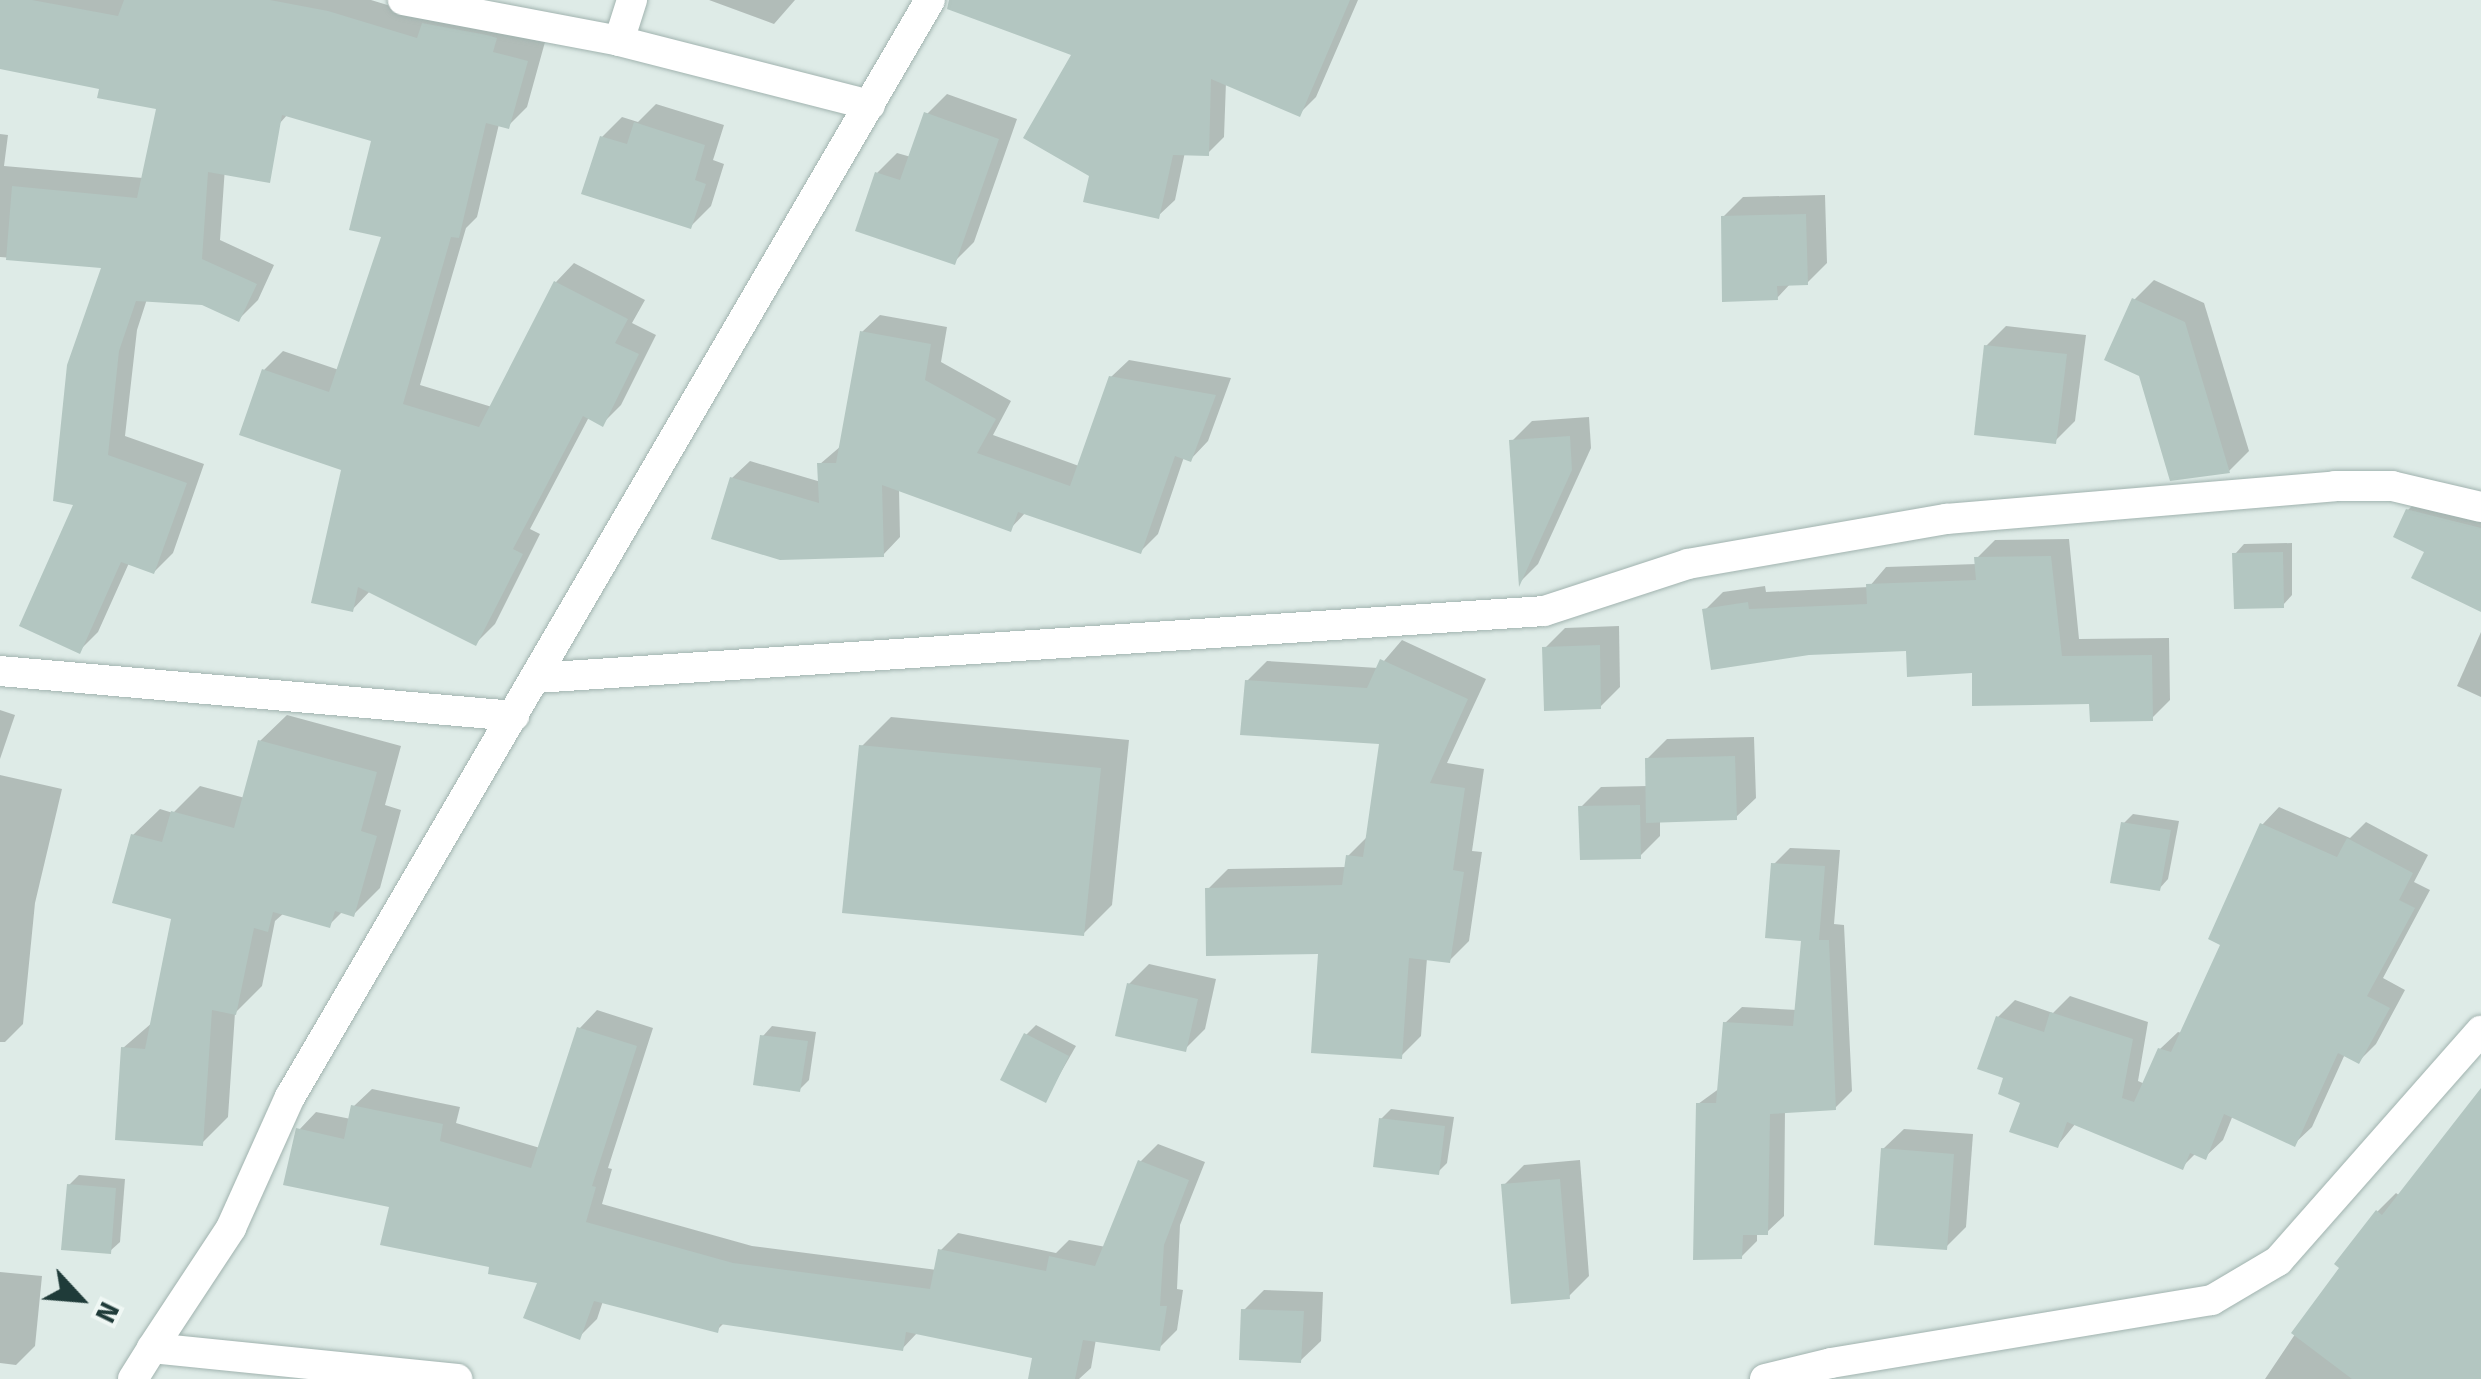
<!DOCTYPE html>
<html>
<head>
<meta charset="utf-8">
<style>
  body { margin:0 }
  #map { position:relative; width:2481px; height:1379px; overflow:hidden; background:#deebe7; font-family:"Fira Sans",sans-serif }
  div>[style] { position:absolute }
  .shadow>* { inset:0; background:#0003 }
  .building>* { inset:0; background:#b3c6c1 }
  .roads { filter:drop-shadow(0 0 2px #a1b3af) drop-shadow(0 0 2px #a1b3af) }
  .street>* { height:30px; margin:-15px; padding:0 15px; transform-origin:15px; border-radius:15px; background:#fff }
  .secondary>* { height:30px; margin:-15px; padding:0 15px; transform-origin:15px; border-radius:15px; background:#fff }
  span { translate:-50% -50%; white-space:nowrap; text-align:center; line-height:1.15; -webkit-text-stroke:10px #eff7f4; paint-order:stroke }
  .north { position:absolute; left:30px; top:1249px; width:100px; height:100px; -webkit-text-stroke:8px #eff7f4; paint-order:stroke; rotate:116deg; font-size:28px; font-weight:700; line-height:40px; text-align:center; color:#1f3b39 }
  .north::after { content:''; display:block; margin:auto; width:35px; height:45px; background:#1f3b39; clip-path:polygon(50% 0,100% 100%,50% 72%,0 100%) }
</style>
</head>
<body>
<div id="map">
  <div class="shadow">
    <i style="clip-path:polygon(0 0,371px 0,430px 18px,545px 42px,527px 107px,508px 126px,499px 124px,477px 217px,466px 228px,420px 385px,492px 407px,556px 282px,574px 263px,645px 300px,632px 323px,656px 335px,621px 405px,602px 424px,589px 417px,530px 529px,540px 534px,495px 624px,476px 643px,371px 590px,352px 610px,344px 468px,264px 370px,283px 351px,339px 370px,384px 235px,374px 140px,288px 114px,280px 123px,0 66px)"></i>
    <i style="clip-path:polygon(709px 0,795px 0,774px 24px)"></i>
    <i style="clip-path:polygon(1000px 0,1358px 0,1316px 97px,1299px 114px,1226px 82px,1224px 137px,1208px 153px,1185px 152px,1175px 200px,1158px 216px,1091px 175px,1075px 54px)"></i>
    <i style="clip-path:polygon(947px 94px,1017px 119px,974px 242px,954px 262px,877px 173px,897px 153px,911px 157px,927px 114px)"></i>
    <i style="clip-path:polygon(656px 104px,724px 125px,713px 160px,724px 164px,711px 206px,691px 226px,602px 137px,622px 117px,638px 122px)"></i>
    <i style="clip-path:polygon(0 134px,8px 135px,4px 166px,143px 178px,225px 167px,220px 240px,274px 265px,258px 300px,239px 319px,202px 302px,147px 299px,137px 330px,125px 436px,204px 464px,173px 553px,154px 572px,129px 563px,98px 632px,79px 651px,77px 504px,104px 265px,0 257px)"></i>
    <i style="clip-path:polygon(1825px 195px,1827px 263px,1807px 283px,1791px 283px,1777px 298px,1723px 217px,1743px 197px)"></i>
    <i style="clip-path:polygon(2154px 280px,2204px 303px,2249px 451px,2229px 471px,2134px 300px)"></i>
    <i style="clip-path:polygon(880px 315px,947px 327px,941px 362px,1011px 401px,993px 435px,1079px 466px,1111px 377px,1129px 360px,1231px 378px,1208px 441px,1191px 459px,1184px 457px,1158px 534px,1140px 552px,1026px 512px,1010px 529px,899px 488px,900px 537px,883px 555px,732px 478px,750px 461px,821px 482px,820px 464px,841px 446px,862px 332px)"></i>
    <i style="clip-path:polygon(2006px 326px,2086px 335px,2075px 421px,2055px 441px,1986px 346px)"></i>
    <i style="clip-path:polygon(1589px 417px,1591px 448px,1538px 564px,1521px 581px,1512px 441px,1532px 421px)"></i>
    <i style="clip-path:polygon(2428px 490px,2481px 502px,2481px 610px,2428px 551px,2408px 510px)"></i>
    <i style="clip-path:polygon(2069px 539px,2079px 639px,2169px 638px,2170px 700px,2152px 718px,1975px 671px,1908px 648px,1705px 610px,1723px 592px,1765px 586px,1766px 592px,1869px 587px,1886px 567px,1977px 564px,1977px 558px,1995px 540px)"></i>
    <i style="clip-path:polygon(2292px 543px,2292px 595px,2283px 605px,2235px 554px,2244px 544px)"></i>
    <i style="clip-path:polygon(1619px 626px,1620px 687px,1600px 707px,1545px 648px,1565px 628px)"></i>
    <i style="clip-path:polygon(2481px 632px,2481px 697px,2457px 686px)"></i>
    <i style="clip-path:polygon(1402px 640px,1486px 679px,1447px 763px,1484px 769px,1472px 851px,1482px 852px,1469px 941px,1449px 961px,1427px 958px,1421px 1036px,1401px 1056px,1321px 951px,1208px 889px,1228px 869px,1347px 867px,1348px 856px,1368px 836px,1382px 742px,1247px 681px,1267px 661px,1378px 668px)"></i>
    <i style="clip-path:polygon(0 710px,15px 715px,0 759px)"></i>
    <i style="clip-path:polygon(287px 715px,401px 746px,385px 805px,401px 810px,380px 888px,354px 914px,343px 911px,329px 925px,284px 913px,275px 921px,262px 986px,235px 1013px,228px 1117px,202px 1143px,123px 1048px,153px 1022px,174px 917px,133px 835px,160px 809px,173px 813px,200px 786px,245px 798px,260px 741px)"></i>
    <i style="clip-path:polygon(891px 717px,1129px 740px,1112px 905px,1083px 934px,862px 746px)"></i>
    <i style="clip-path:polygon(1754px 737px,1756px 798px,1735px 818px,1660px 820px,1660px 836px,1640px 856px,1581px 807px,1601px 787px,1648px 786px,1647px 759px,1667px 739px)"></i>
    <i style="clip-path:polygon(0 775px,62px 789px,35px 903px,23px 1024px,5px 1042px,0 1042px)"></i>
    <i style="clip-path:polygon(2279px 807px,2350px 838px,2366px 822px,2428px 855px,2414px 882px,2430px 890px,2383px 978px,2405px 990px,2376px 1044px,2359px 1061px,2345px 1054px,2312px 1127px,2294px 1144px,2233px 1115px,2223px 1140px,2205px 1157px,2196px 1153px,2182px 1167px,2076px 1123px,2058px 1145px,2007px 1077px,1998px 1017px,2015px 1000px,2053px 1013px,2070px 996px,2148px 1022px,2138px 1081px,2145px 1084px,2160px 1049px,2178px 1032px,2182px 1033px,2223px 944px,2262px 825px)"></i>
    <i style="clip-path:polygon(2133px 814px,2179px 821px,2168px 879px,2159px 889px,2124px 823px)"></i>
    <i style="clip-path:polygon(1790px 848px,1840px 850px,1834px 924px,1844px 925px,1852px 1091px,1835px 1108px,1785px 1110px,1784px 1216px,1767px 1232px,1757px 1232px,1757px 1241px,1741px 1257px,1698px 1104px,1720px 1088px,1725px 1023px,1742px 1007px,1797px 1010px,1803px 939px,1774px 864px)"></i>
    <i style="clip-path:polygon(1149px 964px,1216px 979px,1205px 1029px,1185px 1049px,1129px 984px)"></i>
    <i style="clip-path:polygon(597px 1010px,653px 1028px,608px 1168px,612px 1169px,602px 1204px,752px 1246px,937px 1270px,940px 1251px,958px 1233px,1056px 1253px,1069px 1240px,1106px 1247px,1140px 1162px,1158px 1144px,1205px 1162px,1180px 1225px,1177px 1289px,1183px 1290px,1177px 1330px,1159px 1348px,1096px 1339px,1091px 1368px,1079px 1379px,1038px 1379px,1035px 1356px,918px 1332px,902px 1349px,725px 1322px,717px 1330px,603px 1301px,597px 1319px,579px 1337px,540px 1282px,492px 1265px,392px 1205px,299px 1130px,316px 1112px,351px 1119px,354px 1106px,372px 1089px,460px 1107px,456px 1123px,540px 1148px,580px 1028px)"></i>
    <i style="clip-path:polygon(1036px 1025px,1076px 1046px,1045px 1100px,1026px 1035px)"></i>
    <i style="clip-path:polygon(772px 1026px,816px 1032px,809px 1080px,800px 1089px,763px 1036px)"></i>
    <i style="clip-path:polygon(2481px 1092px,2481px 1379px,2265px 1379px,2377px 1212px,2396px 1193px,2400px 1196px)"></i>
    <i style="clip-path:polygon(1391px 1109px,1454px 1117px,1447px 1163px,1438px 1172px,1381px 1119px)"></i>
    <i style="clip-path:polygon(1904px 1129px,1973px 1134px,1966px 1227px,1946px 1247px,1883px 1149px)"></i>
    <i style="clip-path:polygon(1580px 1160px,1589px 1276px,1569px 1296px,1504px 1185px,1524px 1165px)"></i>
    <i style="clip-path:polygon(79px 1175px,125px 1179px,120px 1242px,110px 1251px,69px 1185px)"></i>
    <i style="clip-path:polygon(0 1272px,42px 1276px,35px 1346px,16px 1365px,0 1363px)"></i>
    <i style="clip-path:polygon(1264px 1290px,1323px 1292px,1321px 1341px,1300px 1361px,1244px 1310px)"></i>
  </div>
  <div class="building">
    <i style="clip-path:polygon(0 0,32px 0,118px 16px,124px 0,270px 0,328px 11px,417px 38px,422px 23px,487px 35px,497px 38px,493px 52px,528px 61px,509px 129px,486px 123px,459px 238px,451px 237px,403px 404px,479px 427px,554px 281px,628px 319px,615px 343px,639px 354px,603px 427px,583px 416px,513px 549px,523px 554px,476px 646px,358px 587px,353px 612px,311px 603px,341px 470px,239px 435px,262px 369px,329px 392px,381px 237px,349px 230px,371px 141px,282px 115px,270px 183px,208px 172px,202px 259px,257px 284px,239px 322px,202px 305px,136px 301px,119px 351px,108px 455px,187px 483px,154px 574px,121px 562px,80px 654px,19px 626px,73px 505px,53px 501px,67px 365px,101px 268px,6px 260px,12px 186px,137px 198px,156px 109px,97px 98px,99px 89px,0 69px)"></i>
    <i style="clip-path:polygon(949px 0,1350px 0,1300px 117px,1211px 79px,1209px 156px,1173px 155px,1159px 219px,1083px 202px,1089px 176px,1023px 138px,1071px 55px,947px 9px)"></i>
    <i style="clip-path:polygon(924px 112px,999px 139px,955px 265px,855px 231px,875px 172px,900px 180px)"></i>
    <i style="clip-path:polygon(634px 122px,705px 145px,695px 180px,706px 184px,691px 229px,581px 194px,600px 136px,627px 144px)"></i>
    <i style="clip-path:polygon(1806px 214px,1808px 285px,1777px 286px,1778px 300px,1722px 302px,1721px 216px)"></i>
    <i style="clip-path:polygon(2132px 298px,2185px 322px,2230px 473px,2170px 481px,2139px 376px,2104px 360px)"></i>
    <i style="clip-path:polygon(860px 331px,931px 344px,925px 380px,996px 419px,977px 453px,1070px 486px,1109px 376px,1216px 395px,1191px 462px,1175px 456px,1141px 554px,1018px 512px,1011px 532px,882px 485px,884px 557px,780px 560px,711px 539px,730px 477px,819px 503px,817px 463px,836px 463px)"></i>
    <i style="clip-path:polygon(1984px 345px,2067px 354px,2056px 444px,1974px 435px)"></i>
    <i style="clip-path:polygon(1570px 436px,1572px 470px,1519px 587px,1509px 440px)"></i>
    <i style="clip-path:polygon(2406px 509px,2481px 528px,2481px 612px,2411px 578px,2424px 552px,2393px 537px)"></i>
    <i style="clip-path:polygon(2283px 552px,2284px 608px,2234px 609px,2232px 553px)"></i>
    <i style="clip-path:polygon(2051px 556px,2062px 656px,2152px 655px,2153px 721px,2090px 722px,2089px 704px,1972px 706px,1972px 673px,1907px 677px,1906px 651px,1809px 655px,1711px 670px,1702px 609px,1748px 602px,1749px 609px,1867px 604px,1866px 584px,1976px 580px,1974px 557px)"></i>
    <i style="clip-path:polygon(1600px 645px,1601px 709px,1544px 711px,1542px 647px)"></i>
    <i style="clip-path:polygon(1380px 659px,1468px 699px,1430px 783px,1465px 788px,1453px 870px,1464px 872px,1450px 963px,1409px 958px,1402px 1059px,1311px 1053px,1318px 954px,1206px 956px,1205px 888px,1342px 885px,1346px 855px,1363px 857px,1379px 744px,1240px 735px,1245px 680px,1367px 688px)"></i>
    <i style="clip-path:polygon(258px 740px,377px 772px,361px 831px,377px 836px,354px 917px,335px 911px,330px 928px,273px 912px,268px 932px,254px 928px,236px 1015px,212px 1010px,203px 1146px,115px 1140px,121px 1047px,145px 1049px,171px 919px,112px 903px,131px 834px,162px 842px,171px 811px,234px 828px)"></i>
    <i style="clip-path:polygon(859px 745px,1101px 768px,1084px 936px,842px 913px)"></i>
    <i style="clip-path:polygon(1735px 756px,1737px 820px,1646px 823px,1645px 758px)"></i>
    <i style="clip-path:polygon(1640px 805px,1641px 859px,1580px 860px,1578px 806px)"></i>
    <i style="clip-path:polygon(2121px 822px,2171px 830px,2160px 891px,2110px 883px)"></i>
    <i style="clip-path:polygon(2260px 823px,2337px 857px,2347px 838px,2413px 873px,2399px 900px,2415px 908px,2367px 996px,2390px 1008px,2359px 1064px,2338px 1053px,2295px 1147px,2224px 1114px,2206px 1160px,2190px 1153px,2183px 1170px,2067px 1122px,2058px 1148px,2009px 1132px,2020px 1103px,1998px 1094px,2003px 1078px,1977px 1069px,1996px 1016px,2044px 1032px,2050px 1012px,2133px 1039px,2122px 1098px,2134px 1102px,2158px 1048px,2171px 1052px,2220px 945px,2208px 939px)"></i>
    <i style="clip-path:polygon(1771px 863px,1825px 866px,1819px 940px,1829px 940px,1836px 1110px,1770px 1114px,1768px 1235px,1743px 1235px,1742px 1259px,1693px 1260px,1696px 1103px,1716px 1103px,1723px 1022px,1793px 1026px,1801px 941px,1765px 938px)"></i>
    <i style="clip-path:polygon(1127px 983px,1198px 999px,1186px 1052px,1115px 1036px)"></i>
    <i style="clip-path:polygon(577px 1027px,637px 1046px,592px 1186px,596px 1187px,586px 1222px,733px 1263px,930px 1289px,938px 1249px,1046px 1271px,1049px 1256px,1095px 1266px,1138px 1160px,1189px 1180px,1164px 1245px,1160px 1306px,1167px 1306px,1160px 1351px,1083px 1340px,1075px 1379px,1028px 1379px,1032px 1358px,906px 1332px,903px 1351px,720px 1324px,718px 1333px,594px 1301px,580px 1340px,523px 1318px,537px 1283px,488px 1274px,489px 1267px,380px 1245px,389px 1207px,283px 1185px,296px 1128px,344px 1139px,351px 1105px,443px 1124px,440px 1141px,531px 1168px)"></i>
    <i style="clip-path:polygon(1024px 1033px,1069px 1056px,1046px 1103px,1000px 1080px)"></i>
    <i style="clip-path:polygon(760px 1035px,808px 1041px,800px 1092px,753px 1085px)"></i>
    <i style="clip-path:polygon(2481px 1088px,2481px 1379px,2352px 1379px,2291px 1333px,2339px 1268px,2334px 1264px,2376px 1210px,2382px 1215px)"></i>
    <i style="clip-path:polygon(1379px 1118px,1445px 1126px,1439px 1175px,1373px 1167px)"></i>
    <i style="clip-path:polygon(1881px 1148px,1954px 1154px,1947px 1250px,1874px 1245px)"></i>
    <i style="clip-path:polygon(1560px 1179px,1570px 1299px,1511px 1304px,1501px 1184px)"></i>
    <i style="clip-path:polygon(67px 1184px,116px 1188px,111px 1254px,61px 1250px)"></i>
    <i style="clip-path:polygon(1241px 1309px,1304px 1311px,1301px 1363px,1239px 1360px)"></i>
  </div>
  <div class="roads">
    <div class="street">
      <i style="left:403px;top:0;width:220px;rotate:10.7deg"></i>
      <i style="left:619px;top:41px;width:259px;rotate:14.3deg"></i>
      <i style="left:619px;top:41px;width:43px;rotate:-72.4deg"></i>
      <i style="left:0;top:671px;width:516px;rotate:5deg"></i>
      <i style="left:536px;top:678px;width:1010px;rotate:-3.8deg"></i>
      <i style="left:1544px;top:611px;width:151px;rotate:-18.1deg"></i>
      <i style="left:1688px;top:564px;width:262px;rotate:-9.9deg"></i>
      <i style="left:1946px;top:519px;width:390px;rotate:-4.8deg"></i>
      <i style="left:2335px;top:486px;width:57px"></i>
      <i style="left:2392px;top:486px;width:91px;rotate:13.3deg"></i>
      <i style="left:152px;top:1348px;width:144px;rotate:-56.6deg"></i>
      <i style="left:231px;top:1228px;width:144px;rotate:-65.8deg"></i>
      <i style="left:290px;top:1097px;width:1270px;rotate:-59.74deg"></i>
    </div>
    <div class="secondary">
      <i style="left:133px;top:1379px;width:36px;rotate:-58deg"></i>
      <i style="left:152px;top:1348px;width:307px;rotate:5.8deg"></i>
      <i style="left:1765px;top:1379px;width:68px;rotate:-13.6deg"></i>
      <i style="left:1831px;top:1363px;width:386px;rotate:-9.4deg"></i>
      <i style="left:2212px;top:1300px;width:77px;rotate:-30.6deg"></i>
      <i style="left:2278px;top:1261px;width:307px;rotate:-48.6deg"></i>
    </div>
  </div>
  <div class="north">N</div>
</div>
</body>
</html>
